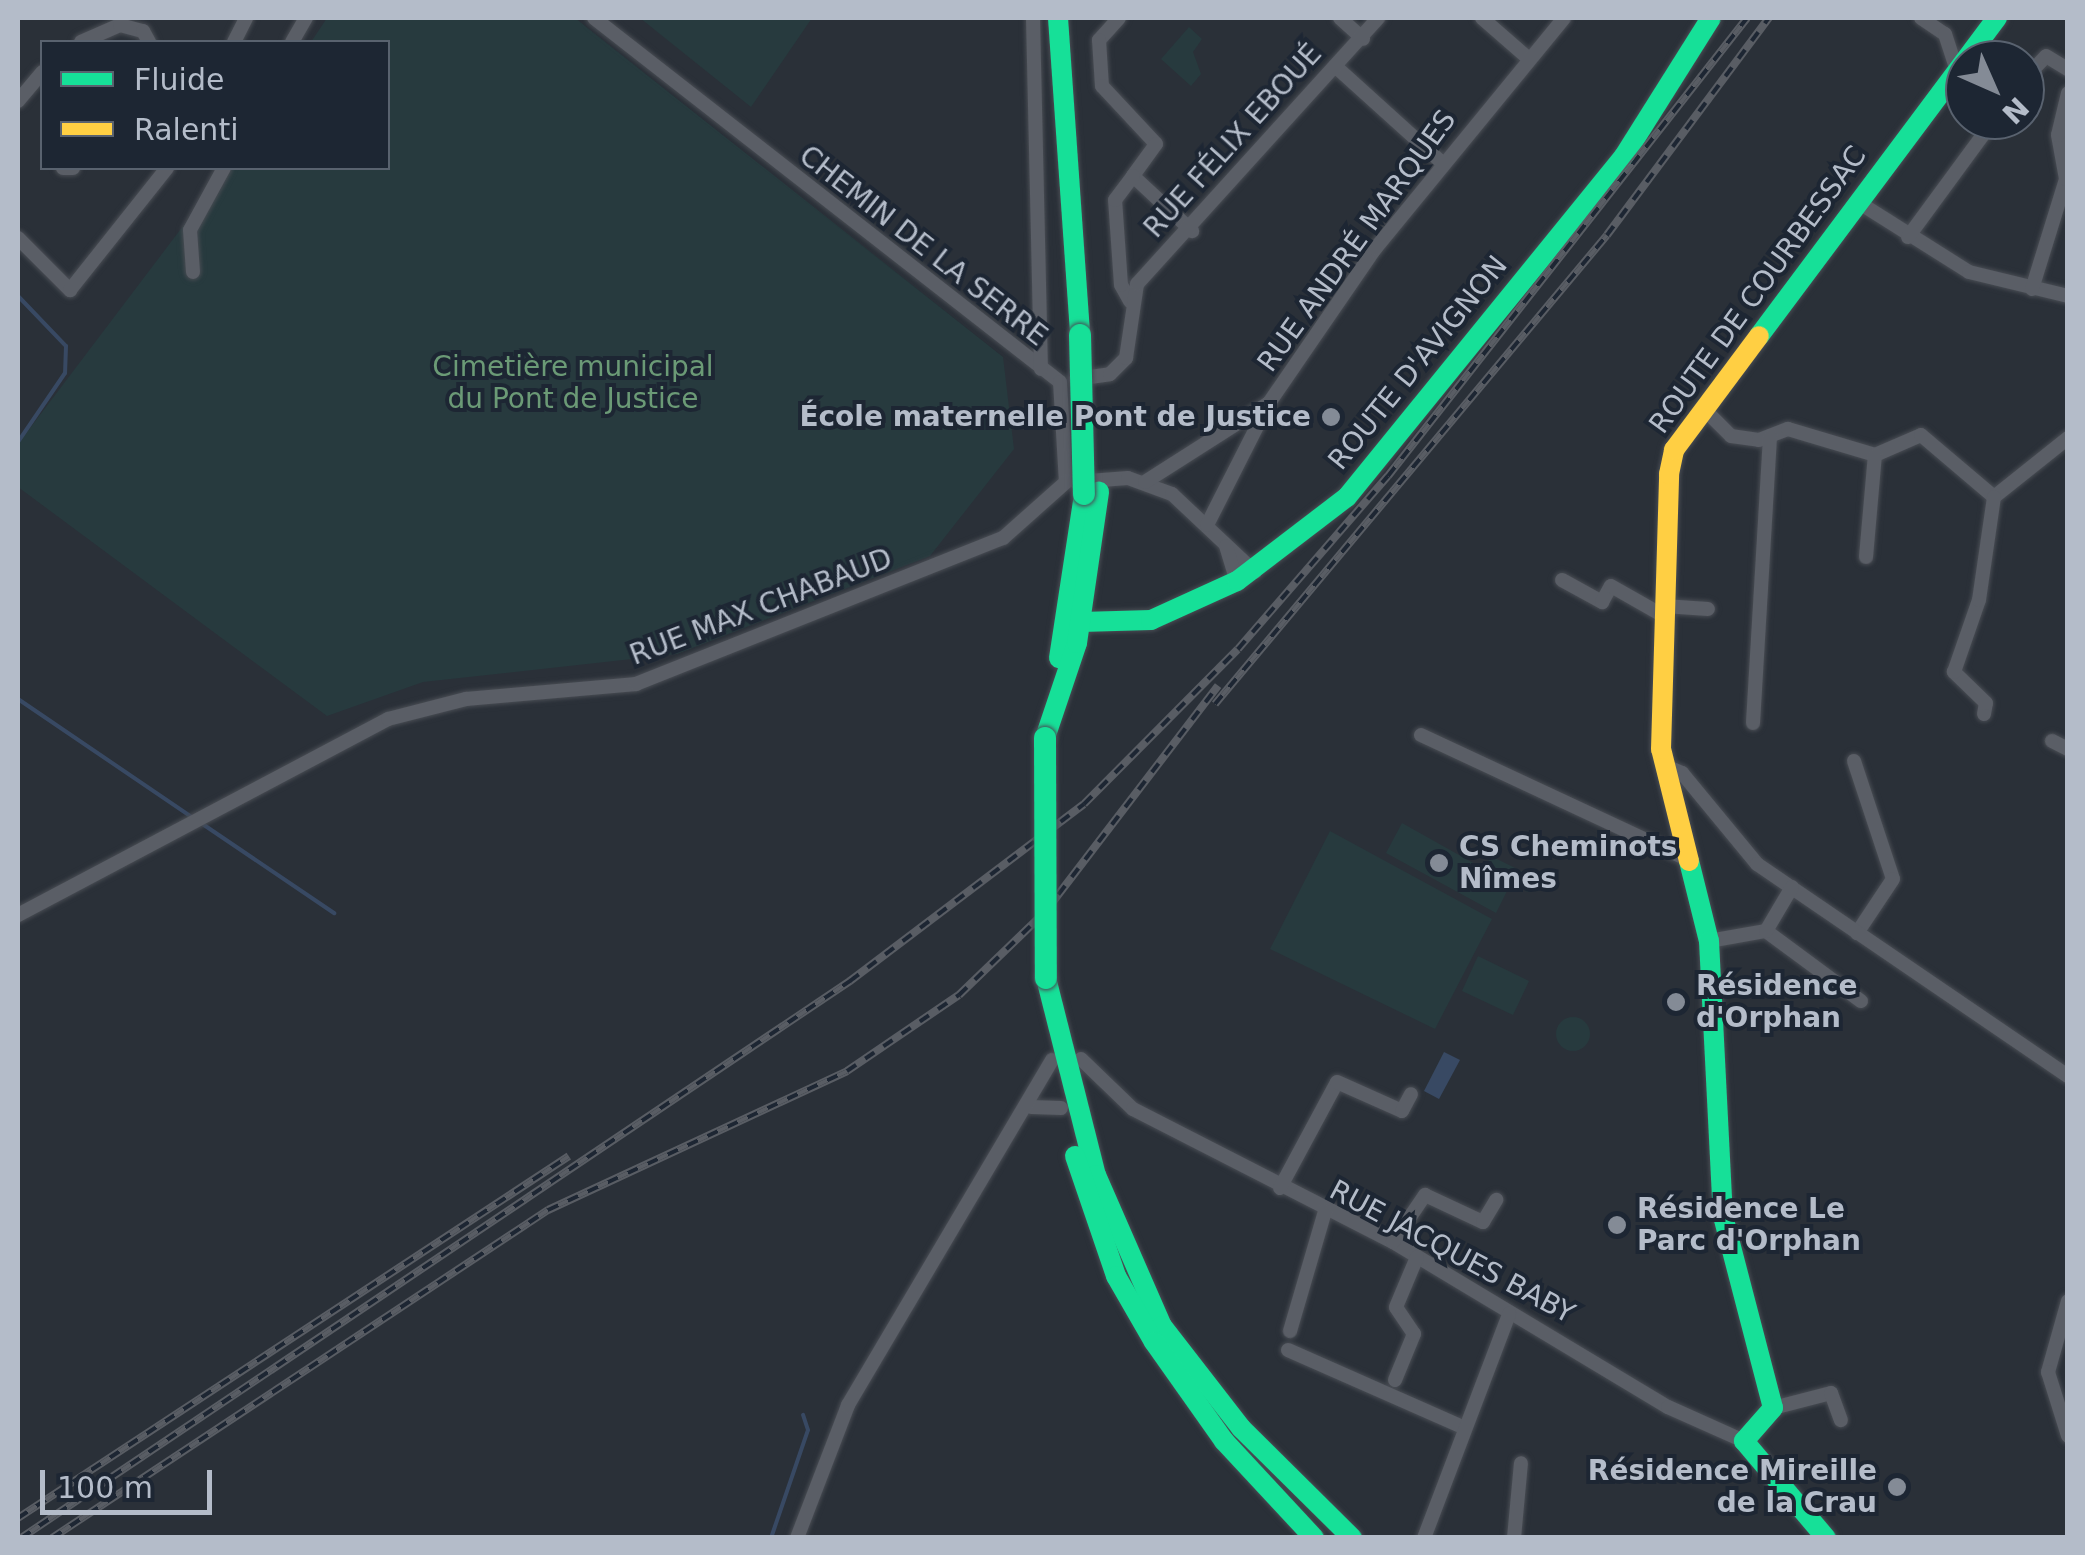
<!DOCTYPE html>
<html>
<head>
<meta charset="utf-8">
<style>
  body { margin:0 }
  #map { position:relative; width:2085px; height:1555px; overflow:hidden; background:#2a3038; font-family:"DejaVu Sans",sans-serif }
  div>[style] { position:absolute }
  .green>* { inset:0; background:#273a3e }
  .round { border-radius:50% }
  .water>* { inset:0; background:#384963 }
  .stream>* { height:4px; margin:-2px; padding:0 2px; transform-origin:2px; border-radius:2px; background:#384963 }
  .roads { filter:drop-shadow(0 0 2px #484c53) drop-shadow(0 0 2px #484c53) }
  .street>* { height:14px; margin:-7px; padding:0 7px; transform-origin:7px; border-radius:7px; background:#5a5e66 }
  .fast>* { height:20px; margin:-10px; padding:0 10px; transform-origin:10px; border-radius:10px; background:#16e098 }
  .slow>* { height:20px; margin:-10px; padding:0 10px; transform-origin:10px; border-radius:10px; background:#ffcf43 }
  .rail>* { height:8px; margin-top:-4px; transform-origin:0; background:repeating-linear-gradient(90deg,#1d2633 0 11px,#595d64 0 22px); box-sizing:border-box; border-block:2px solid #595d64 }
  .bridges { filter:drop-shadow(0 0 2px #484c55) drop-shadow(0 0 2px #484c55) }
  .fast-bridge>* { height:22px; margin:-11px; padding:0 11px; transform-origin:11px; border-radius:11px; background:#16e098 }
  .dots>* { width:28px; height:28px; translate:-50% -50%; box-sizing:border-box; border:5px solid #1d2633; border-radius:50% }
  span { translate:-50% -50%; white-space:nowrap; text-align:center; line-height:1.15; -webkit-text-stroke:8px #1d2633; paint-order:stroke }
  .street-label { font-size:28px; color:#b4bcc9 }
  .park-label { font-size:28px; color:#6b9a76 }
  .poi-label { font-size:28px; color:#b4bcc9; font-weight:700 }
  .right { translate:-100% -50%; text-align:right }
  .left { translate:0 -50%; text-align:left }
  .frame { position:absolute; inset:0; border:20px solid #b4bcc9; pointer-events:none }
  .legend { position:absolute; left:40px; top:40px; width:350px; height:130px; box-sizing:border-box; background:#1d2633; border:2px solid #59626f; margin:0; padding:12px 18px; list-style:none; font-size:30px; color:#b4bcc9 }
  .legend li { display:flex; align-items:center; gap:20px; height:50px }
  .legend b { width:50px; border:2px solid #59626f }
  .north { position:absolute; left:1945px; top:40px; width:100px; height:100px; box-sizing:border-box; background:#1d2633; border:2px solid #59626f; border-radius:50%; rotate:135deg; font-size:28px; font-weight:700; line-height:40px; text-align:center; color:#b4bcc9 }
  .north::after { content:''; display:block; margin:auto; width:35px; height:45px; background:#848b96; clip-path:polygon(50% 0,100% 100%,50% 72%,0 100%) }
  .scale { position:absolute; left:40px; top:1470px; width:172px; height:45px; box-sizing:border-box; border:5px solid #b4bcc9; border-top:0; padding-left:12px; font-size:30px; line-height:35px; white-space:nowrap; color:#b4bcc9; -webkit-text-stroke:8px #1d2633; paint-order:stroke }
</style>
</head>
<body>
<div id="map">
  <div class="green">
    <i style="clip-path:polygon(327px 18px,575px 18px,1003px 357px,1014px 449px,930px 556px,677px 654px,423px 682px,327px 716px,18px 487px,18px 444px,227px 168px,388px 168px,388px 42px,311px 42px)"></i>
    <i style="clip-path:polygon(640px 18px,812px 18px,751px 107px)"></i>
    <i style="clip-path:polygon(1189px 27px,1202px 39px,1193px 52px,1201px 74px,1191px 86px,1161px 59px)"></i>
    <i style="clip-path:polygon(1402px 823px,1484px 869px,1491px 856px,1535px 878px,1528px 892px,1511px 883px,1496px 913px,1386px 853px)"></i>
    <i style="clip-path:polygon(1330px 831px,1492px 919px,1435px 1029px,1270px 949px)"></i>
    <i style="clip-path:polygon(1478px 956px,1529px 981px,1513px 1015px,1462px 991px)"></i>
    <i class="round" style="left:1556px;top:1017px;width:34px;height:34px"></i>
  </div>
  <div class="water">
    <i style="clip-path:polygon(1444px 1052px,1460px 1060px,1439px 1099px,1424px 1091px)"></i>
  </div>
  <div class="stream">
    <i style="left:18px;top:296px;width:69px;rotate:46.2deg"></i>
    <i style="left:66px;top:346px;width:27px;rotate:92deg"></i>
    <i style="left:65px;top:373px;width:83px;rotate:124.3deg"></i>
    <i style="left:18px;top:699px;width:212px;rotate:34.2deg"></i>
    <i style="left:201px;top:823px;width:161px;rotate:34.1deg"></i>
    <i style="left:771px;top:1538px;width:114px;rotate:-71.1deg"></i>
    <i style="left:808px;top:1430px;width:16px;rotate:-108deg"></i>
  </div>
  <div class="roads">
    <div class="street">
      <i style="left:594px;top:18px;width:591px;rotate:37.99deg"></i>
      <i style="left:1033px;top:18px;width:351px;rotate:88.7deg"></i>
      <i style="left:1119px;top:18px;width:30px;rotate:132deg"></i>
      <i style="left:1099px;top:40px;width:46px;rotate:86.3deg"></i>
      <i style="left:1102px;top:86px;width:79px;rotate:47deg"></i>
      <i style="left:1156px;top:144px;width:39px;rotate:126deg"></i>
      <i style="left:1133px;top:176px;width:81px;rotate:43deg"></i>
      <i style="left:1340px;top:18px;width:31px;rotate:42deg"></i>
      <i style="left:1482px;top:18px;width:62px;rotate:41.1deg"></i>
      <i style="left:1921px;top:18px;width:29px;rotate:34deg"></i>
      <i style="left:1945px;top:34px;width:32px;rotate:72deg"></i>
      <i style="left:81px;top:42px;width:43px;rotate:-23.6deg"></i>
      <i style="left:120px;top:25px;width:24px;rotate:15deg"></i>
      <i style="left:143px;top:31px;width:13px;rotate:61deg"></i>
      <i style="left:234px;top:42px;width:27px;rotate:-63deg"></i>
      <i style="left:292px;top:42px;width:28px;rotate:-60deg"></i>
      <i style="left:1335px;top:66px;width:140px;rotate:42.1deg"></i>
      <i style="left:2025px;top:78px;width:30px;rotate:-46deg"></i>
      <i style="left:2046px;top:56px;width:26px;rotate:31deg"></i>
      <i style="left:18px;top:101px;width:38px;rotate:-50deg"></i>
      <i style="left:63px;top:168px;width:10px"></i>
      <i style="left:1858px;top:202px;width:131px;rotate:32.2deg"></i>
      <i style="left:1969px;top:272px;width:102px;rotate:13.6deg"></i>
      <i style="left:1908px;top:237px;width:145px;rotate:-53.7deg"></i>
      <i style="left:18px;top:238px;width:74px;rotate:45deg"></i>
      <i style="left:70px;top:290px;width:156px;rotate:-51.5deg"></i>
      <i style="left:193px;top:272px;width:42px;rotate:-94.1deg"></i>
      <i style="left:190px;top:230px;width:71px;rotate:-61.3deg"></i>
      <i style="left:2032px;top:289px;width:115px;rotate:-72.8deg"></i>
      <i style="left:2066px;top:179px;width:45px;rotate:-100.3deg"></i>
      <i style="left:2058px;top:135px;width:43px;rotate:-76.6deg"></i>
      <i style="left:1130px;top:301px;width:18px;rotate:-119deg"></i>
      <i style="left:1121px;top:285px;width:85px;rotate:-94deg"></i>
      <i style="left:1115px;top:200px;width:30px;rotate:-53deg"></i>
      <i style="left:1076px;top:379px;width:34px;rotate:-8deg"></i>
      <i style="left:1110px;top:374px;width:23px;rotate:-45deg"></i>
      <i style="left:1126px;top:358px;width:75px;rotate:-81.5deg"></i>
      <i style="left:1137px;top:284px;width:359px;rotate:-47.8deg"></i>
      <i style="left:1060px;top:382px;width:100px;rotate:86.6deg"></i>
      <i style="left:1709px;top:414px;width:31px;rotate:45deg"></i>
      <i style="left:1731px;top:436px;width:28px;rotate:8deg"></i>
      <i style="left:1759px;top:440px;width:31px;rotate:-21deg"></i>
      <i style="left:1788px;top:429px;width:91px;rotate:16.6deg"></i>
      <i style="left:1875px;top:455px;width:50px;rotate:-23.5deg"></i>
      <i style="left:1921px;top:435px;width:96px;rotate:40.3deg"></i>
      <i style="left:1994px;top:497px;width:95px;rotate:-38.6deg"></i>
      <i style="left:1076px;top:482px;width:52px;rotate:-4.4deg"></i>
      <i style="left:1128px;top:478px;width:47px;rotate:20deg"></i>
      <i style="left:1172px;top:494px;width:114px;rotate:43.2deg"></i>
      <i style="left:1145px;top:482px;width:147px;rotate:-32.5deg"></i>
      <i style="left:1207px;top:525px;width:137px;rotate:-63.1deg"></i>
      <i style="left:1269px;top:403px;width:187px;rotate:-55.5deg"></i>
      <i style="left:1375px;top:249px;width:298px;rotate:-50.7deg"></i>
      <i style="left:1226px;top:546px;width:37px;rotate:73deg"></i>
      <i style="left:1866px;top:557px;width:102px;rotate:-85deg"></i>
      <i style="left:1562px;top:580px;width:46px;rotate:28.8deg"></i>
      <i style="left:1602px;top:602px;width:18px;rotate:-61deg"></i>
      <i style="left:1611px;top:586px;width:61px;rotate:29.5deg"></i>
      <i style="left:1664px;top:606px;width:44px;rotate:3.9deg"></i>
      <i style="left:1984px;top:714px;width:11px;rotate:-80deg"></i>
      <i style="left:1986px;top:703px;width:45px;rotate:-135.9deg"></i>
      <i style="left:1954px;top:672px;width:76px;rotate:-70.9deg"></i>
      <i style="left:1979px;top:600px;width:104px;rotate:-81.7deg"></i>
      <i style="left:1753px;top:723px;width:287px;rotate:-86.6deg"></i>
      <i style="left:1421px;top:735px;width:293px;rotate:25deg"></i>
      <i style="left:2052px;top:741px;width:18px;rotate:27deg"></i>
      <i style="left:1854px;top:761px;width:124px;rotate:71.7deg"></i>
      <i style="left:1893px;top:879px;width:65px;rotate:123.7deg"></i>
      <i style="left:1663px;top:765px;width:21px;rotate:23deg"></i>
      <i style="left:1682px;top:773px;width:118px;rotate:50.5deg"></i>
      <i style="left:1757px;top:864px;width:376px;rotate:34.3deg"></i>
      <i style="left:18px;top:915px;width:419px;rotate:-27.9deg"></i>
      <i style="left:388px;top:719px;width:81px;rotate:-14.4deg"></i>
      <i style="left:466px;top:699px;width:171px;rotate:-5deg"></i>
      <i style="left:636px;top:684px;width:395px;rotate:-21.7deg"></i>
      <i style="left:1003px;top:538px;width:84px;rotate:-41.6deg"></i>
      <i style="left:1766px;top:931px;width:118px;rotate:36.4deg"></i>
      <i style="left:1709px;top:941px;width:58px;rotate:-10deg"></i>
      <i style="left:1766px;top:931px;width:51px;rotate:-59.4deg"></i>
      <i style="left:1081px;top:1059px;width:72px;rotate:43.9deg"></i>
      <i style="left:1133px;top:1109px;width:292px;rotate:27.1deg"></i>
      <i style="left:1393px;top:1242px;width:321px;rotate:31deg"></i>
      <i style="left:1668px;top:1407px;width:83px;rotate:24.1deg"></i>
      <i style="left:1031px;top:1107px;width:30px;rotate:2deg"></i>
      <i style="left:1280px;top:1188px;width:120px;rotate:-61.7deg"></i>
      <i style="left:1337px;top:1082px;width:71px;rotate:24deg"></i>
      <i style="left:1402px;top:1111px;width:19px;rotate:-62deg"></i>
      <i style="left:1393px;top:1242px;width:57px;rotate:-55.8deg"></i>
      <i style="left:1425px;top:1195px;width:64px;rotate:25deg"></i>
      <i style="left:1483px;top:1222px;width:26px;rotate:-59deg"></i>
      <i style="left:2068px;top:1301px;width:74px;rotate:105.7deg"></i>
      <i style="left:2048px;top:1372px;width:67px;rotate:72.6deg"></i>
      <i style="left:1290px;top:1331px;width:125px;rotate:-73.7deg"></i>
      <i style="left:1288px;top:1350px;width:193px;rotate:23.8deg"></i>
      <i style="left:1395px;top:1380px;width:50px;rotate:-67.6deg"></i>
      <i style="left:1414px;top:1334px;width:32px;rotate:-124deg"></i>
      <i style="left:1396px;top:1307px;width:54px;rotate:-67.2deg"></i>
      <i style="left:1773px;top:1408px;width:60px;rotate:-14.5deg"></i>
      <i style="left:1831px;top:1393px;width:29px;rotate:70deg"></i>
      <i style="left:797px;top:1538px;width:142px;rotate:-69deg"></i>
      <i style="left:848px;top:1405px;width:401px;rotate:-59.4deg"></i>
      <i style="left:1424px;top:1538px;width:240px;rotate:-69.2deg"></i>
      <i style="left:1514px;top:1538px;width:75px;rotate:-84.7deg"></i>
    </div>
    <div class="fast">
      <i style="left:1058px;top:18px;width:318px;rotate:86deg"></i>
      <i style="left:1759px;top:336px;width:397px;rotate:-53.2deg"></i>
      <i style="left:1081px;top:622px;width:70px;rotate:-1.6deg"></i>
      <i style="left:1151px;top:620px;width:94px;rotate:-24.4deg"></i>
      <i style="left:1237px;top:581px;width:138px;rotate:-37.4deg"></i>
      <i style="left:1347px;top:497px;width:439px;rotate:-50.9deg"></i>
      <i style="left:1624px;top:156px;width:163px;rotate:-57.8deg"></i>
      <i style="left:1059px;top:658px;width:166px;rotate:-81.3deg"></i>
      <i style="left:1045px;top:738px;width:100px;rotate:-71.4deg"></i>
      <i style="left:1077px;top:643px;width:153px;rotate:-81.7deg"></i>
      <i style="left:1689px;top:861px;width:82px;rotate:76deg"></i>
      <i style="left:1709px;top:941px;width:275px;rotate:87.1deg"></i>
      <i style="left:1723px;top:1216px;width:198px;rotate:75.4deg"></i>
      <i style="left:1773px;top:1408px;width:44px;rotate:131.3deg"></i>
      <i style="left:1744px;top:1441px;width:127px;rotate:49.8deg"></i>
      <i style="left:1046px;top:978px;width:203px;rotate:75.8deg"></i>
      <i style="left:1096px;top:1175px;width:165px;rotate:66.4deg"></i>
      <i style="left:1162px;top:1326px;width:129px;rotate:52.2deg"></i>
      <i style="left:1241px;top:1428px;width:156px;rotate:44.7deg"></i>
      <i style="left:1075px;top:1156px;width:127px;rotate:71.1deg"></i>
      <i style="left:1116px;top:1276px;width:76px;rotate:60.1deg"></i>
      <i style="left:1154px;top:1342px;width:121px;rotate:54.7deg"></i>
      <i style="left:1224px;top:1441px;width:132px;rotate:47.1deg"></i>
    </div>
    <div class="slow">
      <i style="left:1689px;top:861px;width:115px;rotate:-104deg"></i>
      <i style="left:1661px;top:749px;width:275px;rotate:-88.3deg"></i>
      <i style="left:1669px;top:474px;width:25px;rotate:-78deg"></i>
      <i style="left:1674px;top:450px;width:142px;rotate:-53.3deg"></i>
    </div>
  </div>
  <div class="rail">
    <i style="left:1215px;top:704px;width:611px;rotate:-50.11deg"></i>
    <i style="left:1607px;top:235px;width:271px;rotate:-53.3deg"></i>
    <i style="left:18px;top:1518px;width:659px;rotate:-33.3deg"></i>
    <i style="left:21px;top:1538px;width:999px;rotate:-33.9deg"></i>
    <i style="left:850px;top:981px;width:293px;rotate:-37.1deg"></i>
    <i style="left:1084px;top:804px;width:218px;rotate:-45.2deg"></i>
    <i style="left:1238px;top:649px;width:229px;rotate:-49.1deg"></i>
    <i style="left:1388px;top:476px;width:582px;rotate:-51.91deg"></i>
    <i style="left:52px;top:1538px;width:595px;rotate:-33.48deg"></i>
    <i style="left:548px;top:1210px;width:330px;rotate:-24.9deg"></i>
    <i style="left:847px;top:1071px;width:135px;rotate:-34.2deg"></i>
    <i style="left:959px;top:995px;width:120px;rotate:-44deg"></i>
    <i style="left:1045px;top:912px;width:285px;rotate:-52.6deg"></i>
  </div>
  <div class="bridges">
    <div class="fast-bridge">
      <i style="left:1080px;top:335px;width:159px;rotate:88.6deg"></i>
      <i style="left:1045px;top:738px;width:240px;rotate:89.8deg"></i>
    </div>
  </div>
  <div class="dots">
    <i style="left:1331px;top:417px;background:#848b96"></i>
    <i style="left:1439px;top:863px;background:#848b96"></i>
    <i style="left:1676px;top:1002px;background:#848b96"></i>
    <i style="left:1617px;top:1225px;background:#848b96"></i>
    <i style="left:1897px;top:1487px;background:#848b96"></i>
  </div>
  <div class="street-label">
    <span style="left:1233px;top:141px;rotate:-48deg">RUE FÉLIX EBOUÉ</span>
    <span style="left:1357px;top:241px;rotate:-54deg">RUE ANDRÉ MARQUES</span>
    <span style="left:923px;top:246px;rotate:38deg">CHEMIN DE LA SERRE</span>
    <span style="left:1758px;top:290px;rotate:-54deg">ROUTE DE COURBESSAC</span>
    <span style="left:1418px;top:363px;rotate:-51deg">ROUTE D'AVIGNON</span>
    <span style="left:761px;top:607px;rotate:-21deg">RUE MAX CHABAUD</span>
    <span style="left:1452px;top:1252px;rotate:28deg">RUE JACQUES BABY</span>
  </div>
  <div class="park-label">
    <span style="left:573px;top:383px">Cimetière municipal<br>du Pont de Justice</span>
  </div>
  <div class="poi-label">
    <span class="right" style="left:1311px;top:417px">École maternelle Pont de Justice</span>
    <span class="left" style="left:1459px;top:863px">CS Cheminots<br>Nîmes</span>
    <span class="left" style="left:1696px;top:1002px">Résidence<br>d'Orphan</span>
    <span class="left" style="left:1637px;top:1225px">Résidence Le<br>Parc d'Orphan</span>
    <span class="right" style="left:1877px;top:1487px">Résidence Mireille<br>de la Crau</span>
  </div>
  <div class="frame"></div>
  <ul class="legend">
  <li><b style="height:12px;background:#16e098"></b>Fluide</li>
  <li><b style="height:12px;background:#ffcf43"></b>Ralenti</li>
  </ul>
  <div class="north">N</div>
  <div class="scale">100 m</div>
</div>
</body>
</html>
